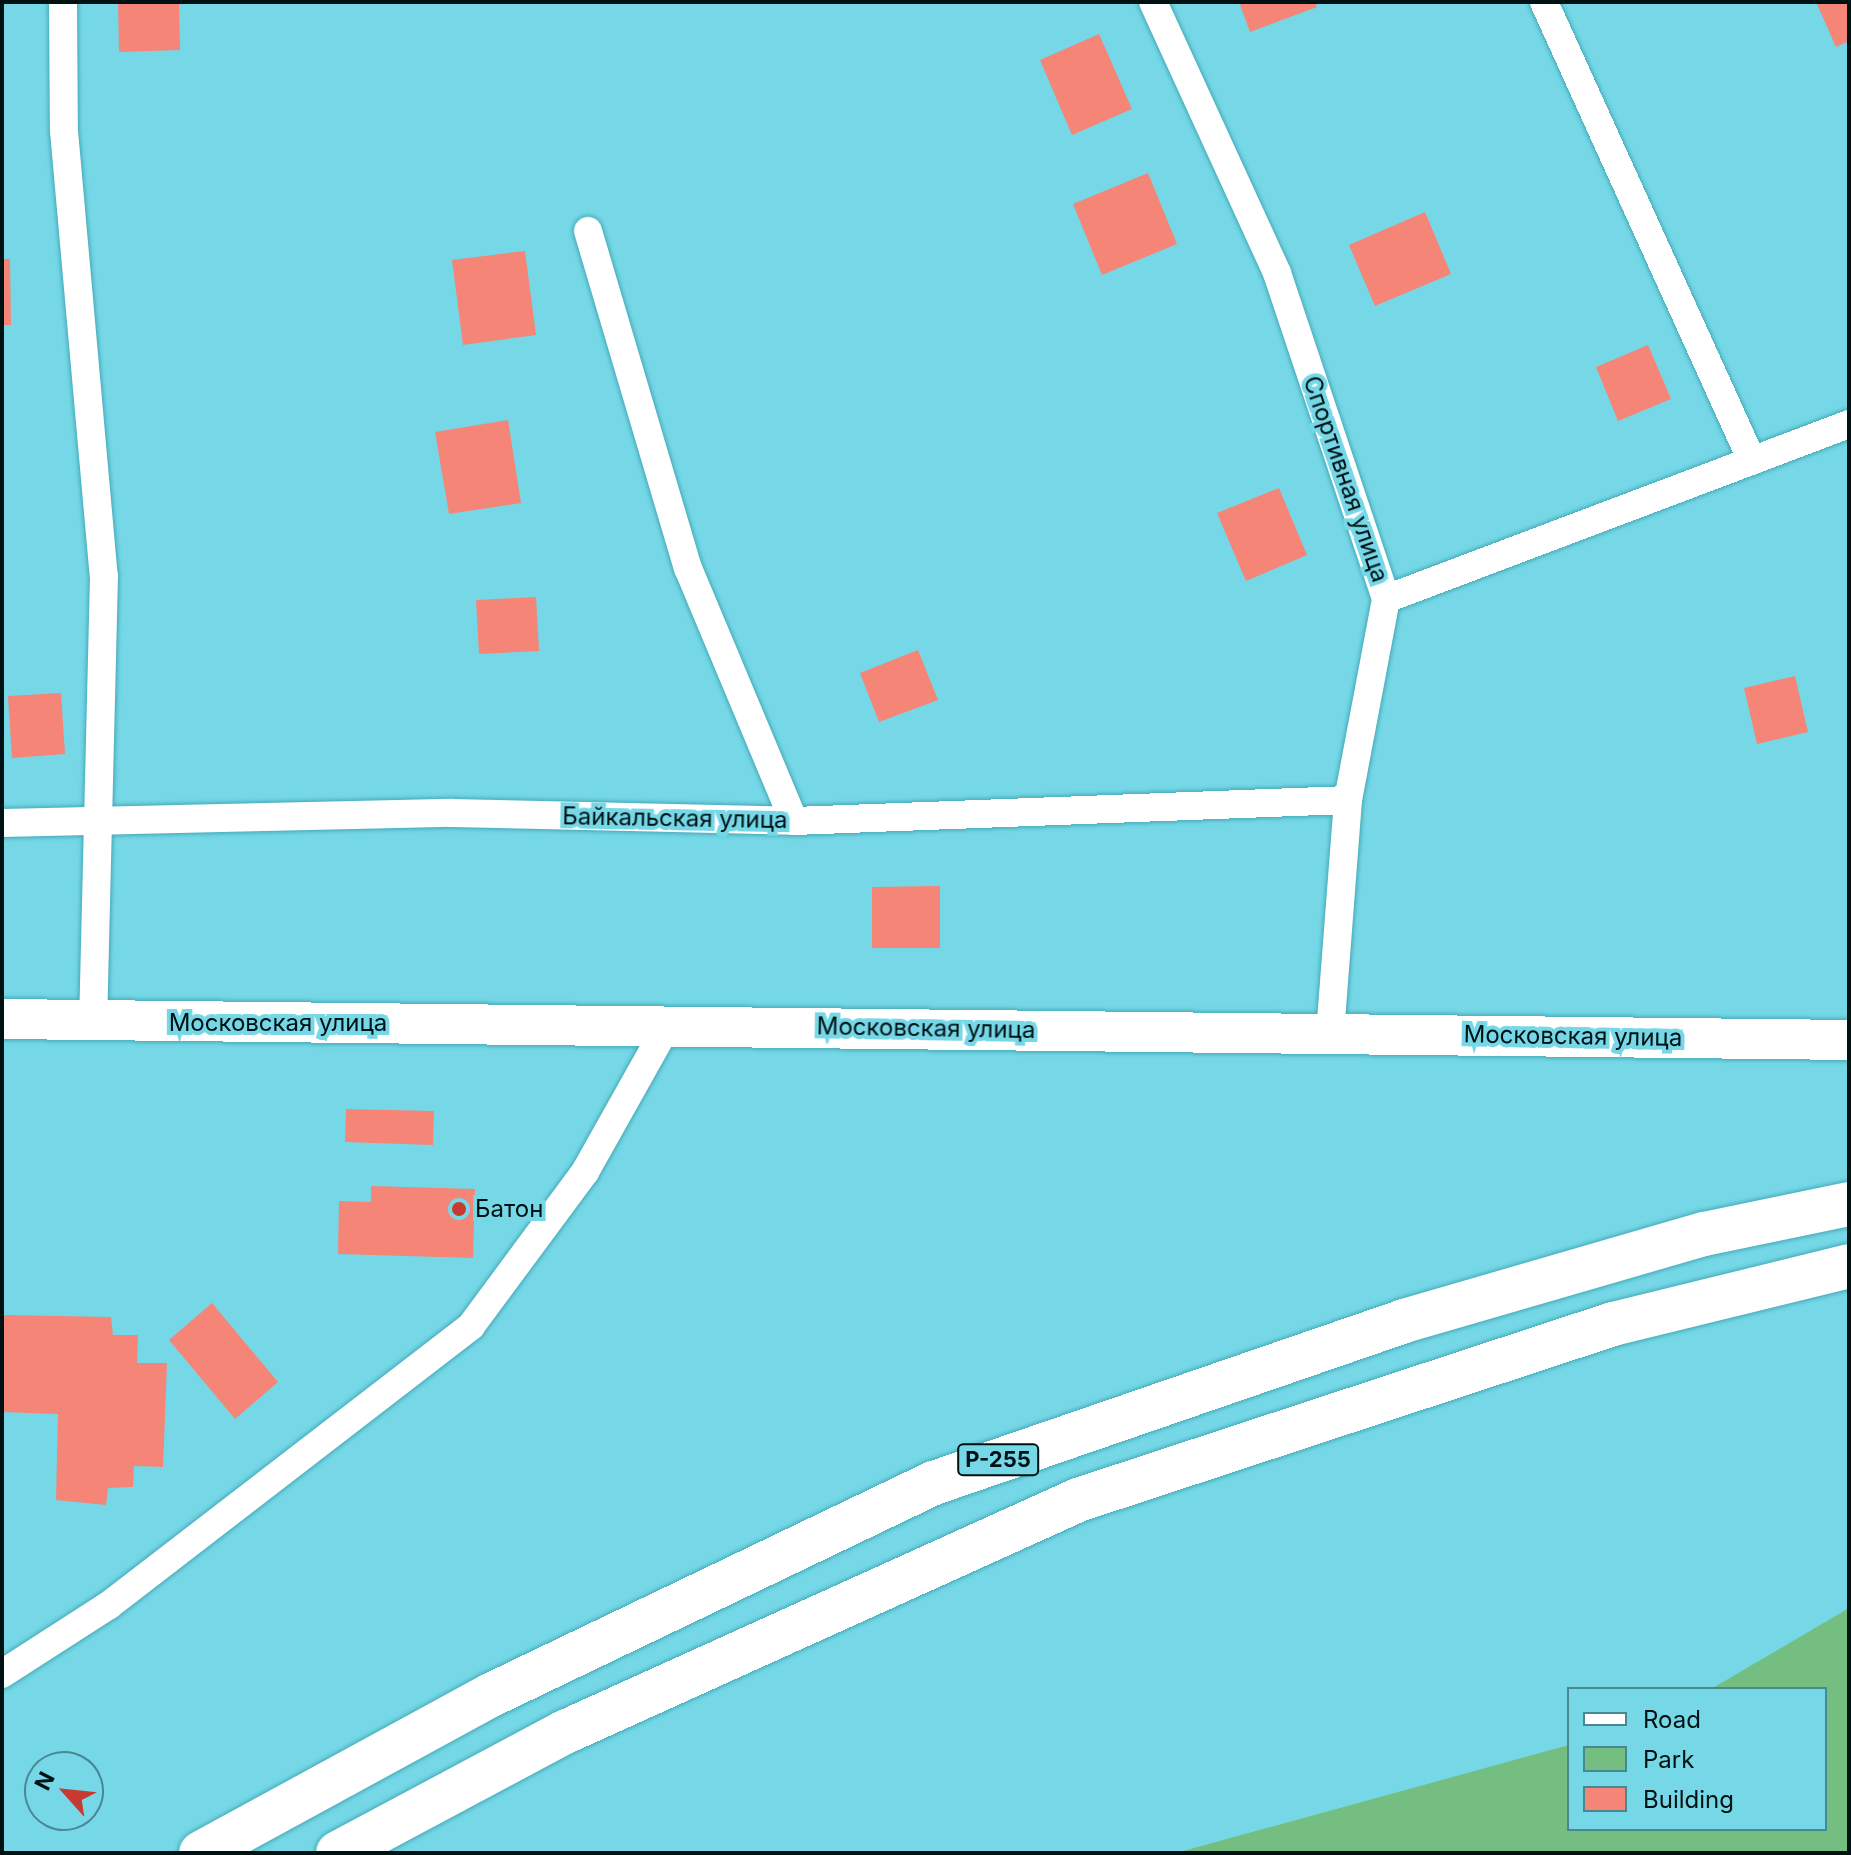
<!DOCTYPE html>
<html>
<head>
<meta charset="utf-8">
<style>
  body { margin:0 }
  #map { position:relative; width:1851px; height:1855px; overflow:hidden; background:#76d8e7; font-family:Inter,sans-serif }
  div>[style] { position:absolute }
  .green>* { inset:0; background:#75be81 }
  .building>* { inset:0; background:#f48577 }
  .roads { filter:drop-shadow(0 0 2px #44a9b8) drop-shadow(0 0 2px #44a9b8) }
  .street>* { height:28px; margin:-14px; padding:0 14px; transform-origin:14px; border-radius:14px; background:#fff }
  .secondary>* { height:40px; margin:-20px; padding:0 20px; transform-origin:20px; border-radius:20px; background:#fff }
  .highway>* { height:44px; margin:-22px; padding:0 22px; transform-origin:22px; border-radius:22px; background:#fff }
  .dots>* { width:22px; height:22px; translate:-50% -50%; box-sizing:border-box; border:4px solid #76d8e7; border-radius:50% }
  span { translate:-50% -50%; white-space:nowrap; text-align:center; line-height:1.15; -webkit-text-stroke:8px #76d8e7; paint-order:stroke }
  .shield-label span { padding:2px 6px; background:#76d8e7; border:2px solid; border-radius:6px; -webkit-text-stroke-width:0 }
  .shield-label { font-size:22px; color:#001114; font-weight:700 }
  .street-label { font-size:24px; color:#001114 }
  .poi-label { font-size:24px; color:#001114 }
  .left { translate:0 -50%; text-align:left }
  .frame { position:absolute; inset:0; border:4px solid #001114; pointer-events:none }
  .legend { position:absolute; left:1567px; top:1687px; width:260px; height:144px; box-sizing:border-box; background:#76d8e7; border:2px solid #478893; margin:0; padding:10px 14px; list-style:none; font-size:24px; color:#001114 }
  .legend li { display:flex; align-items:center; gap:16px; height:40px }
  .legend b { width:40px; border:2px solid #478893 }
  .north { position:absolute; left:24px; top:1751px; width:80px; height:80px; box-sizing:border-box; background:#76d8e7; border:2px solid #478893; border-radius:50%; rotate:297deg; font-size:22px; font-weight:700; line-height:32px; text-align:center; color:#001114 }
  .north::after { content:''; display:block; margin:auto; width:28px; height:36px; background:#c83a31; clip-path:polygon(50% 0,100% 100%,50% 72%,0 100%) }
</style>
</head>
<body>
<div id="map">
  <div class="green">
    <i style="clip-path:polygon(1849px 1608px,1849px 1853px,1176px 1853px,1569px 1745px,1569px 1829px,1825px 1829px,1825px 1689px,1711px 1689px)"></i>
  </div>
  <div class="building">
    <i style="clip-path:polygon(118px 2px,179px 2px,180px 50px,119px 52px)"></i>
    <i style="clip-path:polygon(1239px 2px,1315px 2px,1317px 7px,1250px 32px)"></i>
    <i style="clip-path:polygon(1816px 2px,1849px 2px,1849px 41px,1836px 47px)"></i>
    <i style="clip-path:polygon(1099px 34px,1132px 109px,1072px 135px,1040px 60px)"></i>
    <i style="clip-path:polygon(1148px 173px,1177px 244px,1102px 275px,1073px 204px)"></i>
    <i style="clip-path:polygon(1425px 212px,1451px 274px,1375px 306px,1349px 245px)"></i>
    <i style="clip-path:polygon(525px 251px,536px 335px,463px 345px,452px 260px)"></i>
    <i style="clip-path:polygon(2px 259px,10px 259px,11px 325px,2px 325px)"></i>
    <i style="clip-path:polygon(1648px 345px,1671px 399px,1618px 421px,1596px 367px)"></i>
    <i style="clip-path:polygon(508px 420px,521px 503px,449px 514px,435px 432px)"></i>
    <i style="clip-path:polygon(1279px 488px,1307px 555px,1246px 581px,1217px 513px)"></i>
    <i style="clip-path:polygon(536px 597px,539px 651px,479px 654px,476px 600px)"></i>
    <i style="clip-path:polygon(918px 650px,938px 700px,879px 722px,860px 673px)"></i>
    <i style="clip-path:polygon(1795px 676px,1808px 732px,1757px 744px,1744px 688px)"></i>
    <i style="clip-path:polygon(61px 693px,65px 754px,12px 758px,8px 696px)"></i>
    <i style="clip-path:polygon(940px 886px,940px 948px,872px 948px,872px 887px)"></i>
    <i style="clip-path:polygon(346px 1109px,434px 1111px,433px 1145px,345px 1142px)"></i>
    <i style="clip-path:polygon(371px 1186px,475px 1189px,473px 1258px,338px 1254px,339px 1201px,371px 1202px)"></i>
    <i style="clip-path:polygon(212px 1303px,278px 1382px,235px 1419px,169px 1340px)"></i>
    <i style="clip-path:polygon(2px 1315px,111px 1317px,113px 1335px,138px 1335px,137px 1363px,167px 1363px,163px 1467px,134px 1466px,133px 1487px,108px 1488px,106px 1505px,56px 1500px,58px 1414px,2px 1412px)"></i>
  </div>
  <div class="roads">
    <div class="street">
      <i style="left:63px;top:2px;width:129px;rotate:89.6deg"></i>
      <i style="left:64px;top:131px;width:447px;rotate:84.9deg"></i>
      <i style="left:104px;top:576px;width:446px;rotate:91.4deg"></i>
      <i style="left:1153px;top:2px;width:298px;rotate:65.4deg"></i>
      <i style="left:1277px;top:273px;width:344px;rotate:71.5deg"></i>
      <i style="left:1386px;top:599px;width:205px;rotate:100.7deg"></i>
      <i style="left:1348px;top:800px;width:233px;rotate:94.4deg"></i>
      <i style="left:1544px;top:2px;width:504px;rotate:65.62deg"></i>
      <i style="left:588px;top:231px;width:352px;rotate:73.5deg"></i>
      <i style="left:688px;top:568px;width:274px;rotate:67.3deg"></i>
      <i style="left:1386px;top:599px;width:495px;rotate:-20.7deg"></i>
      <i style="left:2px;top:823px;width:450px;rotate:-1.3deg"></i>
      <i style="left:452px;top:813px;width:342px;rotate:1.3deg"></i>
      <i style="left:794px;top:821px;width:554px;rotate:-2.17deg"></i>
      <i style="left:2px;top:1674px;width:127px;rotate:-32.8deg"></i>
      <i style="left:109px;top:1605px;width:457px;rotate:-37.6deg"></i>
      <i style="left:471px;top:1326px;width:192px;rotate:-53.5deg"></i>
      <i style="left:585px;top:1172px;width:167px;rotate:-60.7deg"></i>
    </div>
    <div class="secondary">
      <i style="left:2px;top:1019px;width:1847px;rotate:0.65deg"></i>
    </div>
    <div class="highway">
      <i style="left:201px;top:1853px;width:330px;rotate:-28.6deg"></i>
      <i style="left:491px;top:1695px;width:491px;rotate:-25.6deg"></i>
      <i style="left:934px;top:1483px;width:497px;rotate:-19deg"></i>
      <i style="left:1404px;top:1321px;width:312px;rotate:-16.2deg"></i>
      <i style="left:1704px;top:1234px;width:148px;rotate:-11.7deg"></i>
      <i style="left:338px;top:1853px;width:257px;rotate:-28.1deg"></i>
      <i style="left:565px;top:1732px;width:563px;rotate:-24.33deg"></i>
      <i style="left:1078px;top:1500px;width:563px;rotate:-18.21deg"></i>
      <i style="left:1613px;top:1324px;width:243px;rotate:-13.8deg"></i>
    </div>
  </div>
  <div class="dots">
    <i style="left:459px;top:1209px;background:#c83a31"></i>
  </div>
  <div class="shield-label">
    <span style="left:998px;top:1460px">Р-255</span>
  </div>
  <div class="street-label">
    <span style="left:1346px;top:479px;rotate:71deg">Спортивная улица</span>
    <span style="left:675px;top:818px;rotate:1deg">Байкальская улица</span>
    <span style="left:278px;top:1023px">Московская улица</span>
    <span style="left:926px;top:1028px;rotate:1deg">Московская улица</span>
    <span style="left:1573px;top:1036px;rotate:1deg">Московская улица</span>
  </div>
  <div class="poi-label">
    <span class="left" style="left:475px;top:1209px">Батон</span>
  </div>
  <div class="frame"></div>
  <ul class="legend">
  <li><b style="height:10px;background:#fff"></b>Road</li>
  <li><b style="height:22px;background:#75be81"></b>Park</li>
  <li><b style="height:22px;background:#f48577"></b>Building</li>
  </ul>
  <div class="north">N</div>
</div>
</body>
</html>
